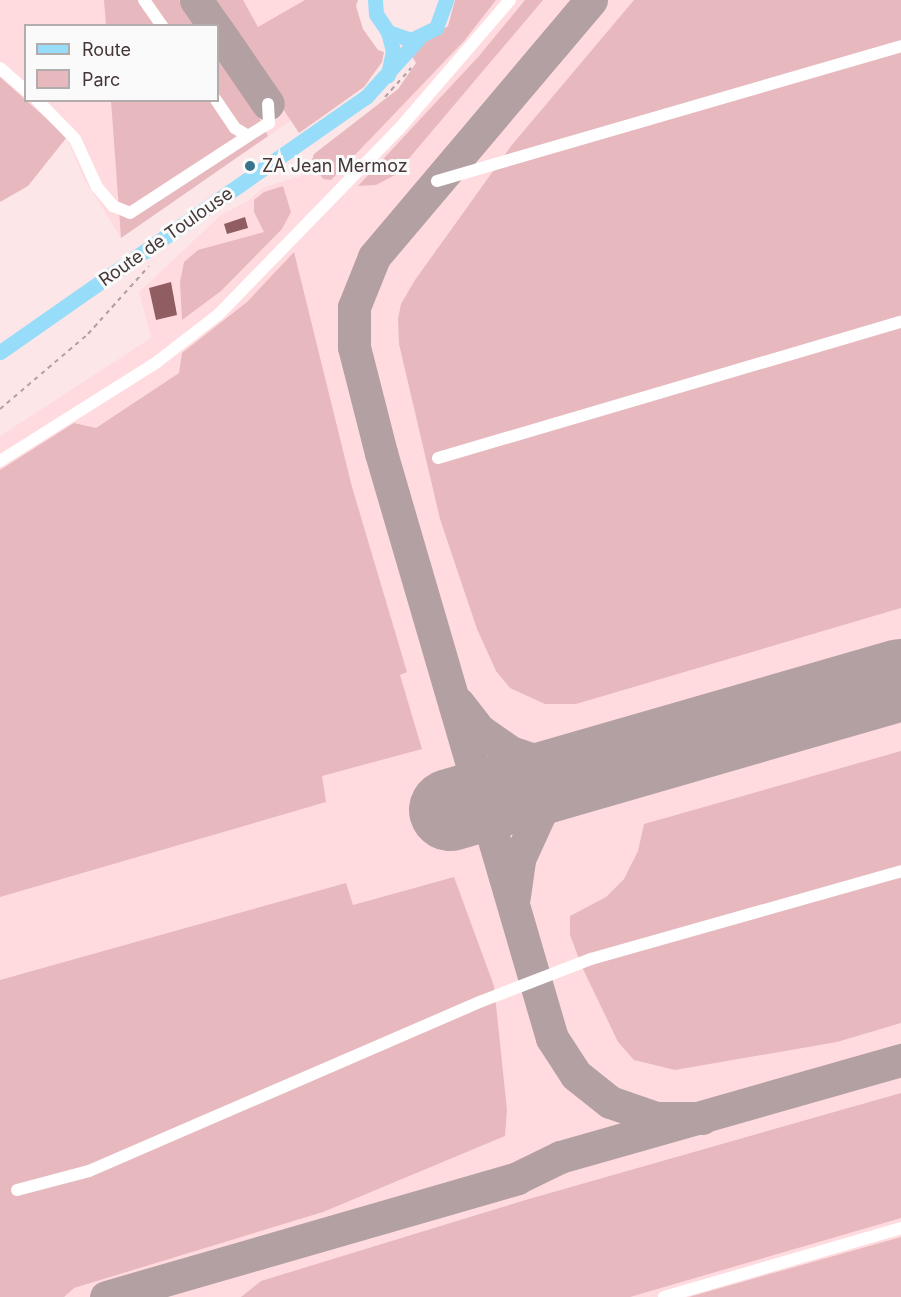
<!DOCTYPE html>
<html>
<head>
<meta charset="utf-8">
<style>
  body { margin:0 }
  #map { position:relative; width:901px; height:1297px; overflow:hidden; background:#fce6e8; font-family:Inter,sans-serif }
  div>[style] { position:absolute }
  .built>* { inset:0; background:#ffdbdf }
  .green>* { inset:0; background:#e7b9be }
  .taxiway>* { height:33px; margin:-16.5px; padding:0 16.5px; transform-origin:16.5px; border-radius:16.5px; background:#b3a0a2 }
  .runway>* { height:82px; margin:-41px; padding:0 41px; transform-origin:41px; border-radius:41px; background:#b3a0a2 }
  .building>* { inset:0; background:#905d63 }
  .path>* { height:2px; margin-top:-1px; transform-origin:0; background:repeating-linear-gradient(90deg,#b2a0a1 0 4.5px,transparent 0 9px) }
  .minor>* { height:12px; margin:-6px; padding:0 6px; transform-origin:6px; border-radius:6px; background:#fff }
  .major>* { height:15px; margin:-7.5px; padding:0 7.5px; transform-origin:7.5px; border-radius:7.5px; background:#97dcf8 }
  .dots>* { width:16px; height:16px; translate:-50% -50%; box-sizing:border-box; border:3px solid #fafafa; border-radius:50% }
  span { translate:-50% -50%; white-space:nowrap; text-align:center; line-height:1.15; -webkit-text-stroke:6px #fafafa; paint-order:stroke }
  .poi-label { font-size:18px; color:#453738 }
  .left { translate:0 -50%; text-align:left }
  .street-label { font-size:18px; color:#453738 }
  .legend { position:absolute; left:24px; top:24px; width:195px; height:78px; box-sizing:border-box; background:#fafafa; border:2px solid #b2acac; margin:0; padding:8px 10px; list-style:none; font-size:18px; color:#453738 }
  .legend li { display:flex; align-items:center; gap:12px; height:30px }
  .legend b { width:30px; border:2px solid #b2acac }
</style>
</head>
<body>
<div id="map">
  <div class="built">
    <i style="clip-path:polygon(0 0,332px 0,292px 120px,121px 238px,82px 175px,67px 137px,26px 101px,218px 100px,218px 26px,26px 26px,25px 100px,0 77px)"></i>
    <i style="clip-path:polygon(472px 0,901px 0,901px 1297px,0 1297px,0 436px,151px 338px,139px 292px,221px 215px,248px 201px,264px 187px,338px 165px)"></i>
  </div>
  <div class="green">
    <i style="clip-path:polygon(104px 0,179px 0,197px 25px,106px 25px)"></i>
    <i style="clip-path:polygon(211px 0,243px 0,258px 27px,305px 0,358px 0,356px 6px,363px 29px,378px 50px,384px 52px,382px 62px,364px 87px,299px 133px)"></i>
    <i style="clip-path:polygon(455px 0,496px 0,464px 41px,331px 180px,323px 179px,312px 160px,314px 154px,398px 89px,416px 63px,410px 53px,448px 26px)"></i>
    <i style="clip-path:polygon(525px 0,543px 0,395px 175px,376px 185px,358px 186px,479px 56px)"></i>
    <i style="clip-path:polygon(634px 0,901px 0,901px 608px,576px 704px,545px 704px,510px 688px,496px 671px,477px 629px,440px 519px,399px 344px,398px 319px,401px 304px,415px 280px,511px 146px)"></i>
    <i style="clip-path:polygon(218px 54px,251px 101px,268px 136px,121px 238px,111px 101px,218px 100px)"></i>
    <i style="clip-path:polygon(0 77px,67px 137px,28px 186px,0 202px)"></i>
    <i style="clip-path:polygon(283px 186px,291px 212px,282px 229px,221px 291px,182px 320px,180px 282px,184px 262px,198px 250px,264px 232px,254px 212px,254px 200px,264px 192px)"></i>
    <i style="clip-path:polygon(294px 252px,352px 487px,407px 672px,400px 675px,422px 749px,322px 776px,326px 802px,0 897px,0 470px,74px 423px,96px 428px,179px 373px,182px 353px,247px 302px)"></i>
    <i style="clip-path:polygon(901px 751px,901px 1023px,837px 1042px,675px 1070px,634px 1060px,618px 1042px,582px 967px,570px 935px,570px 916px,606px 897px,624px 879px,638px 851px,644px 824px)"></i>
    <i style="clip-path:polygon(454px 877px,494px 986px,507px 1110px,505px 1136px,323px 1212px,74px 1288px,64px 1297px,0 1297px,0 980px,346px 883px,353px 905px)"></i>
    <i style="clip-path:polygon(901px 1093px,901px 1218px,630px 1297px,241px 1297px,261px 1281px,522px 1201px)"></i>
    <i style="clip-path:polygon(901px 1237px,901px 1297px,689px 1297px)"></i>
  </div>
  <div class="taxiway">
    <i style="left:196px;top:0;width:32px;rotate:55deg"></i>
    <i style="left:591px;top:0;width:336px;rotate:130.2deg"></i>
    <i style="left:374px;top:257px;width:54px;rotate:111.8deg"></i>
    <i style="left:354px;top:307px;width:40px;rotate:90deg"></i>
    <i style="left:354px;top:347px;width:109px;rotate:75.7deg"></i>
    <i style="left:381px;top:453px;width:609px;rotate:73.71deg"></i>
    <i style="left:552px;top:1038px;width:44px;rotate:57deg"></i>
    <i style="left:576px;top:1075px;width:43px;rotate:38.5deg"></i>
    <i style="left:610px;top:1102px;width:49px;rotate:19.2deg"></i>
    <i style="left:656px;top:1118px;width:46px"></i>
    <i style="left:218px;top:31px;width:88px;rotate:55.6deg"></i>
    <i style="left:458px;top:703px;width:34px;rotate:52deg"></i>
    <i style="left:479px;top:730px;width:38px;rotate:35deg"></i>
    <i style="left:510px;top:752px;width:41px;rotate:18.4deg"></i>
    <i style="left:549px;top:765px;width:49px;rotate:2.3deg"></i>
    <i style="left:514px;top:896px;width:37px;rotate:-82deg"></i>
    <i style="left:519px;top:859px;width:51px;rotate:-65.5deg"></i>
    <i style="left:540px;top:813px;width:31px;rotate:-48deg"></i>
    <i style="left:561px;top:790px;width:44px;rotate:-31.9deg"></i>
    <i style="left:106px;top:1297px;width:428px;rotate:-16.1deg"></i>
    <i style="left:517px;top:1178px;width:48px;rotate:-26deg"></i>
    <i style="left:560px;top:1157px;width:355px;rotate:-15.9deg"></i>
  </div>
  <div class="runway">
    <i style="left:450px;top:810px;width:469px;rotate:-16.1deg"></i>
  </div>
  <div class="building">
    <i style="clip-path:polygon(245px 217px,248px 228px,227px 234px,224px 224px)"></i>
    <i style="clip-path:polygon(171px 282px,177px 315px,156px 320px,149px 288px)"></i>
  </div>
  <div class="path">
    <i style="left:385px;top:97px;width:39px;rotate:-48deg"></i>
    <i style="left:0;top:409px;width:116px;rotate:-40.4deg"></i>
    <i style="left:88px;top:334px;width:91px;rotate:-48.1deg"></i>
  </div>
  <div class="minor">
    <i style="left:144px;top:0;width:32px;rotate:55deg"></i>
    <i style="left:0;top:68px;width:35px;rotate:41deg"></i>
    <i style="left:37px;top:100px;width:54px;rotate:45.7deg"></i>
    <i style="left:75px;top:139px;width:53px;rotate:65.4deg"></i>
    <i style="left:97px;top:187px;width:25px;rotate:50deg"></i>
    <i style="left:113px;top:206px;width:18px;rotate:22deg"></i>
    <i style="left:130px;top:213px;width:141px;rotate:-33.1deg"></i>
    <i style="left:216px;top:100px;width:34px;rotate:56deg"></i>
    <i style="left:235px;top:128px;width:15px;rotate:32deg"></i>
    <i style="left:248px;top:136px;width:25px;rotate:-32deg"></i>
    <i style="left:269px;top:123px;width:19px;rotate:-93deg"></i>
    <i style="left:437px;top:181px;width:483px;rotate:-16.2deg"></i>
    <i style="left:438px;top:458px;width:483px;rotate:-16.4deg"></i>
    <i style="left:0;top:461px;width:186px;rotate:-32.2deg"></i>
    <i style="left:157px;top:362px;width:78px;rotate:-37.7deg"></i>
    <i style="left:219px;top:314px;width:258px;rotate:-45.8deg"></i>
    <i style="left:399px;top:129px;width:170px;rotate:-49.3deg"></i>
    <i style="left:17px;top:1190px;width:74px;rotate:-14.8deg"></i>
    <i style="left:89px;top:1171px;width:428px;rotate:-23.4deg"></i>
    <i style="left:482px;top:1001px;width:117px;rotate:-21.1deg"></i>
    <i style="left:591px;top:959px;width:322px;rotate:-15.8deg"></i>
    <i style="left:664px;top:1297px;width:247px;rotate:-16.2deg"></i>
  </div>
  <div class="major">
    <i style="left:375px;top:0;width:14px;rotate:86deg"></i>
    <i style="left:376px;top:14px;width:22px;rotate:56deg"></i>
    <i style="left:388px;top:32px;width:24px;rotate:19deg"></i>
    <i style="left:411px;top:40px;width:28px;rotate:-26deg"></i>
    <i style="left:436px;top:28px;width:30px;rotate:-70deg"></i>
    <i style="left:388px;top:32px;width:20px;rotate:75deg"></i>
    <i style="left:393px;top:51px;width:25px;rotate:102deg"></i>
    <i style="left:0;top:352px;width:446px;rotate:-34.9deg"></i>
    <i style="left:366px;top:97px;width:79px;rotate:-48.1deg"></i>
  </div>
  <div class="dots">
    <i style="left:250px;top:166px;background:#38728b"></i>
  </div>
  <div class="poi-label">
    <span class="left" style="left:262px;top:166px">ZA Jean Mermoz</span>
  </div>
  <div class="street-label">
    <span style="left:166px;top:237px;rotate:-35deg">Route de Toulouse</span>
  </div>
  <ul class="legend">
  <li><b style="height:8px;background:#97dcf8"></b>Route</li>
  <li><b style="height:16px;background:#e7b9be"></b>Parc</li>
  </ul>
</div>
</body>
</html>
